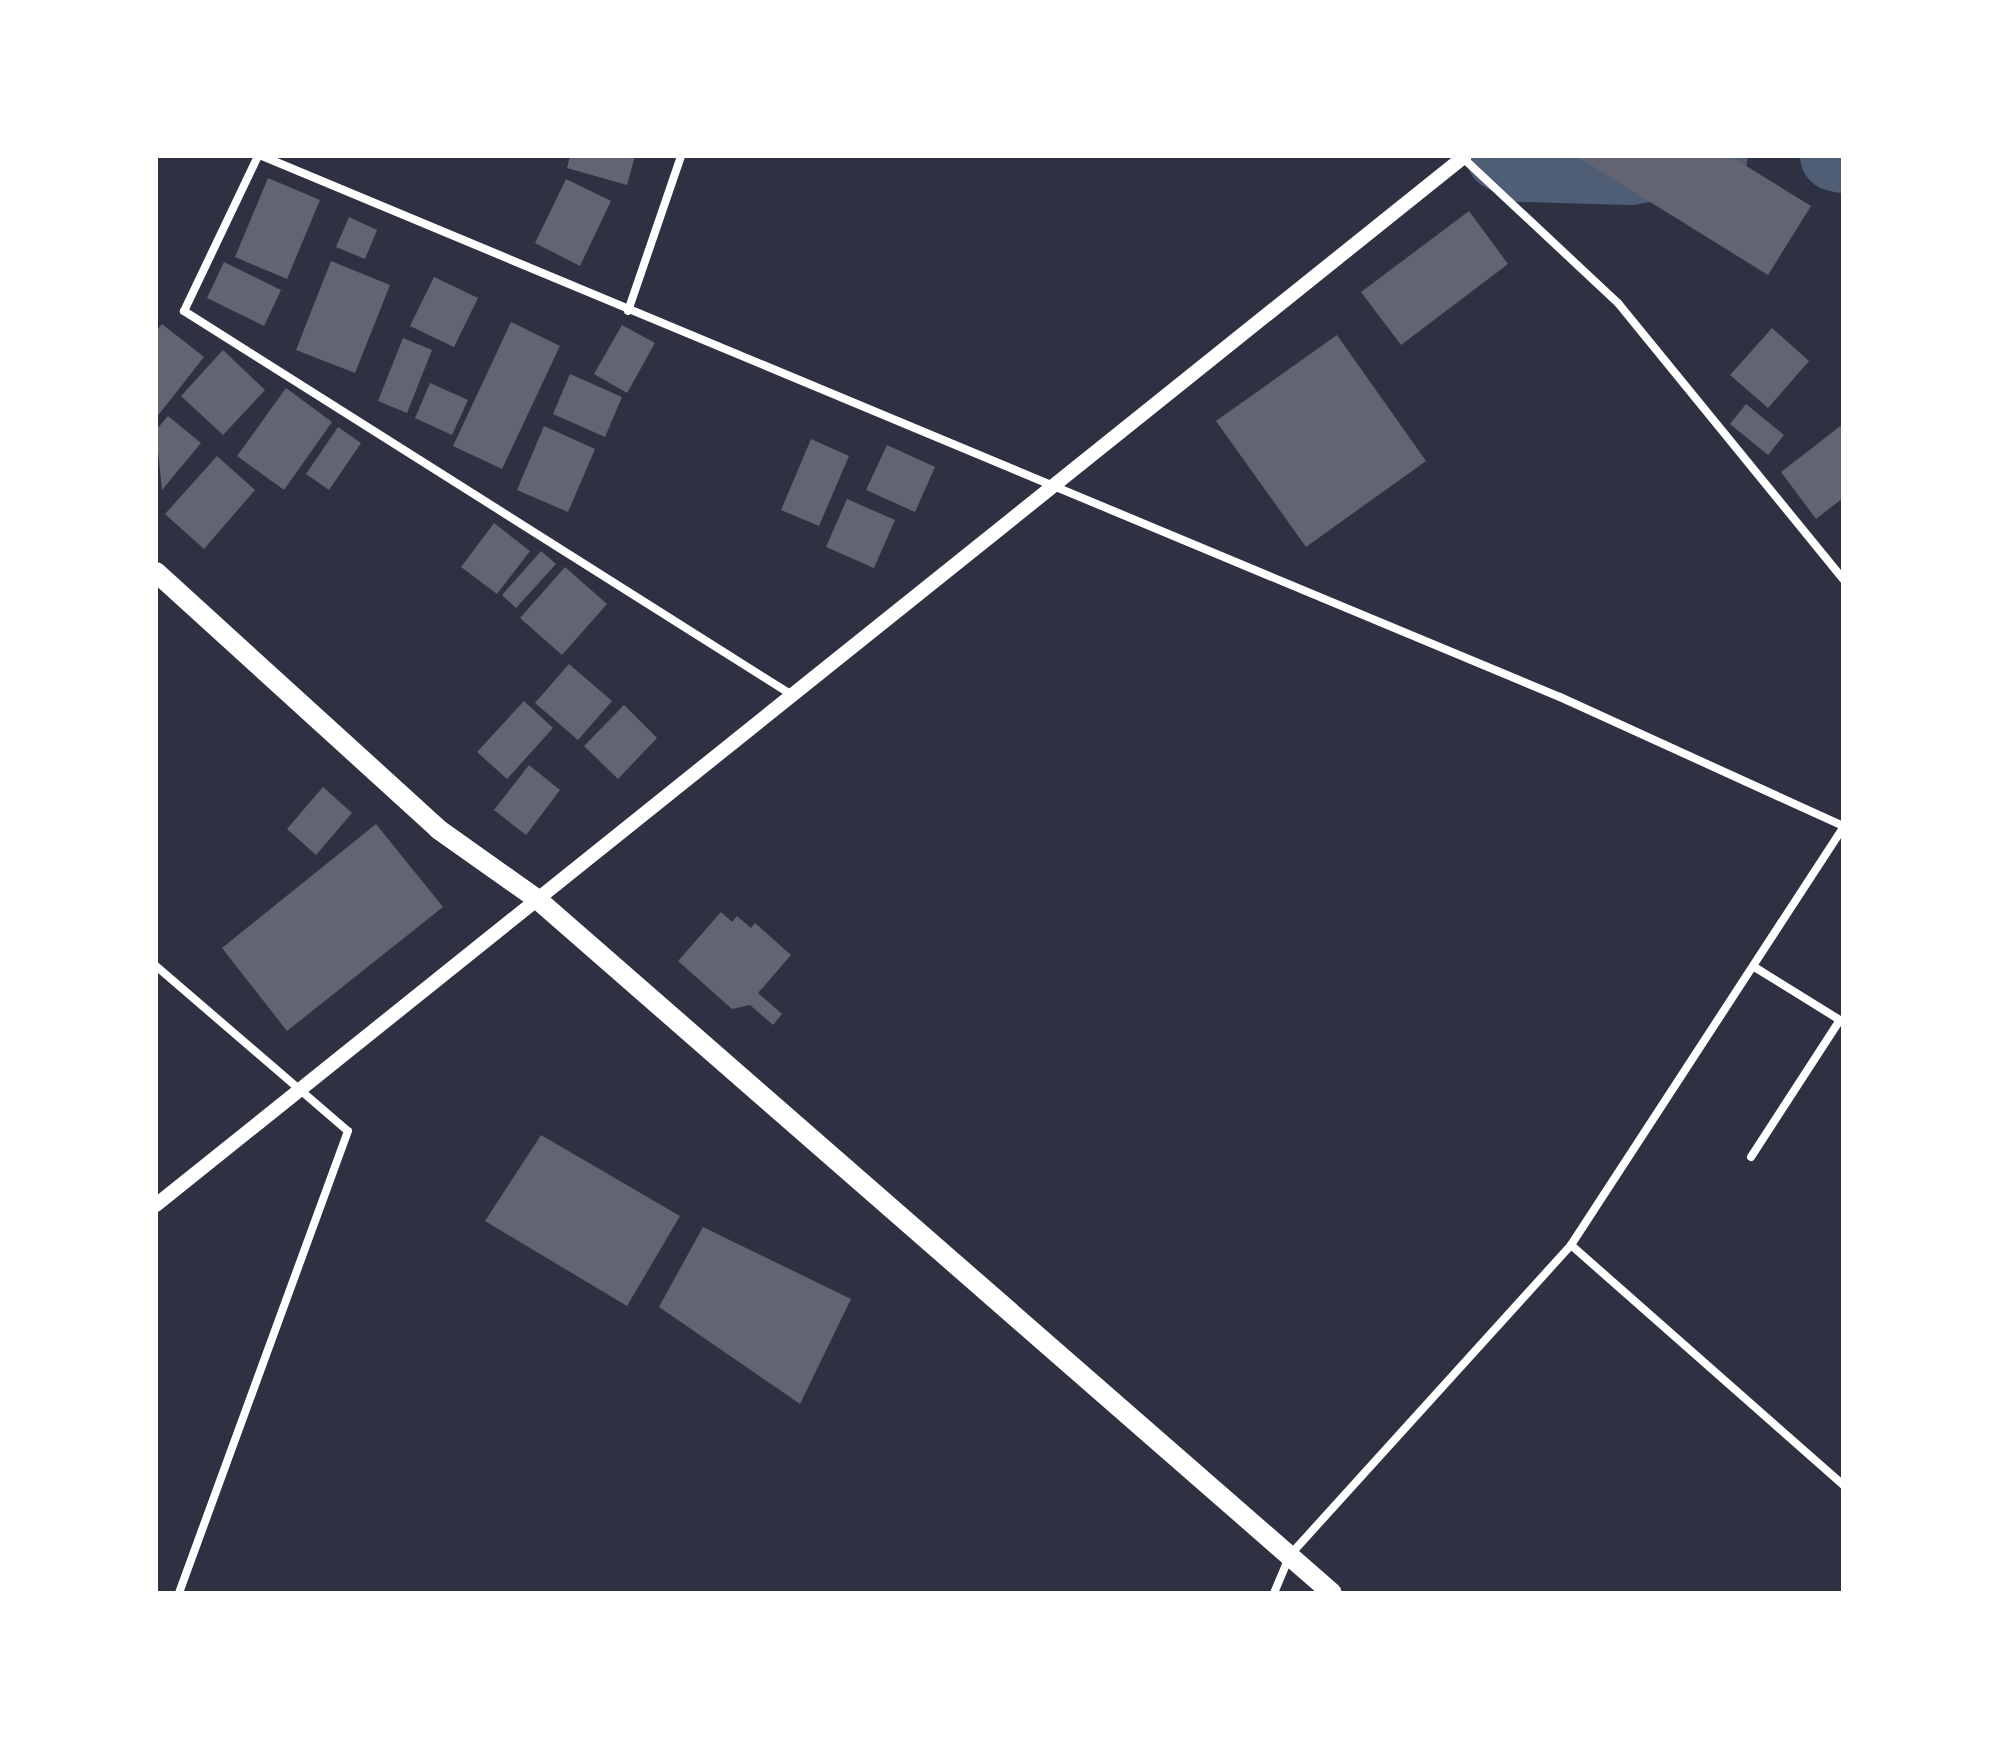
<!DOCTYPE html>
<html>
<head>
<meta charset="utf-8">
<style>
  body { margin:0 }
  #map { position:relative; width:1999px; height:1749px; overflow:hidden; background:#2d3142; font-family:"Archivo Narrow",sans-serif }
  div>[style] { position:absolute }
  .river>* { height:70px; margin:-35px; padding:0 35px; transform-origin:35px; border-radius:35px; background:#4f5d75 }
  .building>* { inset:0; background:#626471 }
  .minor>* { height:8px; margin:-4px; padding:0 4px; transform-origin:4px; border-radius:4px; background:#fff }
  .tertiary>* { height:14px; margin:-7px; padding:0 7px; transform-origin:7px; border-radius:7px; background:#fff }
  .primary>* { height:20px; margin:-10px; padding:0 10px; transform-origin:10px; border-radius:10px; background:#fff }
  span { translate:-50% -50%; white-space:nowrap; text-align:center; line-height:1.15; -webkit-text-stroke:7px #fff; paint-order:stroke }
  .frame { position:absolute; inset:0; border:158px solid #fff; pointer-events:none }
</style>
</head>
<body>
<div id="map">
  <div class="river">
    <i style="left:1501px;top:156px;width:25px;rotate:27deg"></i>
    <i style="left:1523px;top:167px;width:107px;rotate:1.6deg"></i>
    <i style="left:1630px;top:170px;width:84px;rotate:-9.6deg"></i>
    <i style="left:1835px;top:156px;width:8px;rotate:14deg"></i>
  </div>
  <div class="building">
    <i style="clip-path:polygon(570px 156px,635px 156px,627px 185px,567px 168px)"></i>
    <i style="clip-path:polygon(1576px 156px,1730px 156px,1811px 206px,1768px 275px)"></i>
    <i style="clip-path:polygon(268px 178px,320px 200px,287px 279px,235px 257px)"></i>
    <i style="clip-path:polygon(566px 179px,611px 201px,580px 266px,535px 243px)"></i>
    <i style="clip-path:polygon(1469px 211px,1508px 264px,1401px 345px,1361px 292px)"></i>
    <i style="clip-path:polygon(349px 217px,377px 230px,365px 259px,336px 247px)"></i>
    <i style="clip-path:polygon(331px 261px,390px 285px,355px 373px,296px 350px)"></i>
    <i style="clip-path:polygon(224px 262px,281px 290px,264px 326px,207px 298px)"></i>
    <i style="clip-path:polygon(434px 277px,478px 298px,454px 347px,410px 326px)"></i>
    <i style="clip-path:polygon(511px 322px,560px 346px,502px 469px,453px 446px)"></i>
    <i style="clip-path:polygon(162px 324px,204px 357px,156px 418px,156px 331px)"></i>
    <i style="clip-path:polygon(622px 325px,655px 343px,627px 393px,594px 374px)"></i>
    <i style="clip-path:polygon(1772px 328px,1809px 361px,1768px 408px,1730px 375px)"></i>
    <i style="clip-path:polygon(1337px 335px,1426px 461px,1306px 547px,1216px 421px)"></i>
    <i style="clip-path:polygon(403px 338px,432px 350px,407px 413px,378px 401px)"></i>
    <i style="clip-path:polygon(223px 350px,265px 390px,223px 435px,181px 396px)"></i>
    <i style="clip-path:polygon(570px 374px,622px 397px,605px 437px,553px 414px)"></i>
    <i style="clip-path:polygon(430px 383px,468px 400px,452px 435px,415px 418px)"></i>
    <i style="clip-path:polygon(286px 388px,332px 422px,284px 490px,237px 456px)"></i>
    <i style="clip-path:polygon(1746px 404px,1784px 435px,1768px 455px,1730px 424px)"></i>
    <i style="clip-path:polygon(168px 416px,201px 443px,162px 490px,156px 430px)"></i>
    <i style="clip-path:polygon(1843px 424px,1843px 498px,1816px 519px,1781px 472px)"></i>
    <i style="clip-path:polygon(544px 426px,595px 449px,568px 512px,517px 490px)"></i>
    <i style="clip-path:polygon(338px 427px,361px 443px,329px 490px,306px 474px)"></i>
    <i style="clip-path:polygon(811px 439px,849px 456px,819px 526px,781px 510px)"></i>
    <i style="clip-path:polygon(887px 445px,935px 467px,915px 512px,866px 490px)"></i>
    <i style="clip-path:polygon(217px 456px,255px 490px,204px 549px,165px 514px)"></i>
    <i style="clip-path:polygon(847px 499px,895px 520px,874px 568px,826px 547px)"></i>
    <i style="clip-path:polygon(494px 523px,530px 551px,497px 594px,461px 567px)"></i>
    <i style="clip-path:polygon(541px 551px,556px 564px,516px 608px,502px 595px)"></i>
    <i style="clip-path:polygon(565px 567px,607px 604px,562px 655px,520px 618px)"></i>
    <i style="clip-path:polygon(569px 664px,612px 701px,578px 740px,535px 703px)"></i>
    <i style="clip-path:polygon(524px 701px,553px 728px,507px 779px,477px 752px)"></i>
    <i style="clip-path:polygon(624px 705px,657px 738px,618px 779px,584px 746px)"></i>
    <i style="clip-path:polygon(529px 765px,560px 790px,526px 835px,494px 810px)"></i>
    <i style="clip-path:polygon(323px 787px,352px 813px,316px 855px,287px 829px)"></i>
    <i style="clip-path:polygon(376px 824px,443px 907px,287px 1031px,222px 948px)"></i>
    <i style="clip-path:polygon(721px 912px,732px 922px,737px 916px,751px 928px,755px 923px,791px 955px,758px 993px,782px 1014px,773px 1025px,750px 1005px,732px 1009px,678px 961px)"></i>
    <i style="clip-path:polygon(541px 1135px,680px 1216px,627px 1306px,485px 1221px)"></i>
    <i style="clip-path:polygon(703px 1227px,851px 1299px,800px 1404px,659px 1307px)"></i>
  </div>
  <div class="minor">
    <i style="left:258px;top:156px;width:172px;rotate:115.5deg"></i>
    <i style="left:184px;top:311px;width:719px;rotate:32.28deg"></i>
    <i style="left:262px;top:156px;width:1406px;rotate:22.63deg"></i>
    <i style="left:1560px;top:697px;width:311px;rotate:24.5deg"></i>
    <i style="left:1463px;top:158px;width:212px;rotate:43.1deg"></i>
    <i style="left:1618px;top:303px;width:356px;rotate:50.8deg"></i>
    <i style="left:628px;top:311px;width:164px;rotate:-71.1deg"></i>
    <i style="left:156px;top:966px;width:253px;rotate:40.7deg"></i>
    <i style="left:348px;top:1131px;width:492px;rotate:110.1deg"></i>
    <i style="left:1756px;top:968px;width:102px;rotate:31.8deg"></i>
    <i style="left:1751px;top:1157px;width:163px;rotate:-57deg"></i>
    <i style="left:1571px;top:1245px;width:363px;rotate:41.4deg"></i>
    <i style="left:1274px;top:1593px;width:41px;rotate:-67.2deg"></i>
    <i style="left:1290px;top:1555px;width:418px;rotate:-47.8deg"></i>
    <i style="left:1571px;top:1245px;width:498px;rotate:-56.9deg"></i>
  </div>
  <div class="tertiary">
    <i style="left:156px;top:1205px;width:1677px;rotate:-38.71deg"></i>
  </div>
  <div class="primary">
    <i style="left:156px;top:572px;width:382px;rotate:42.3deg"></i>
    <i style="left:438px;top:829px;width:121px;rotate:35.3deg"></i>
    <i style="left:537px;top:899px;width:1055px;rotate:41.12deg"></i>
  </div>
  <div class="frame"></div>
</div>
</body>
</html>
